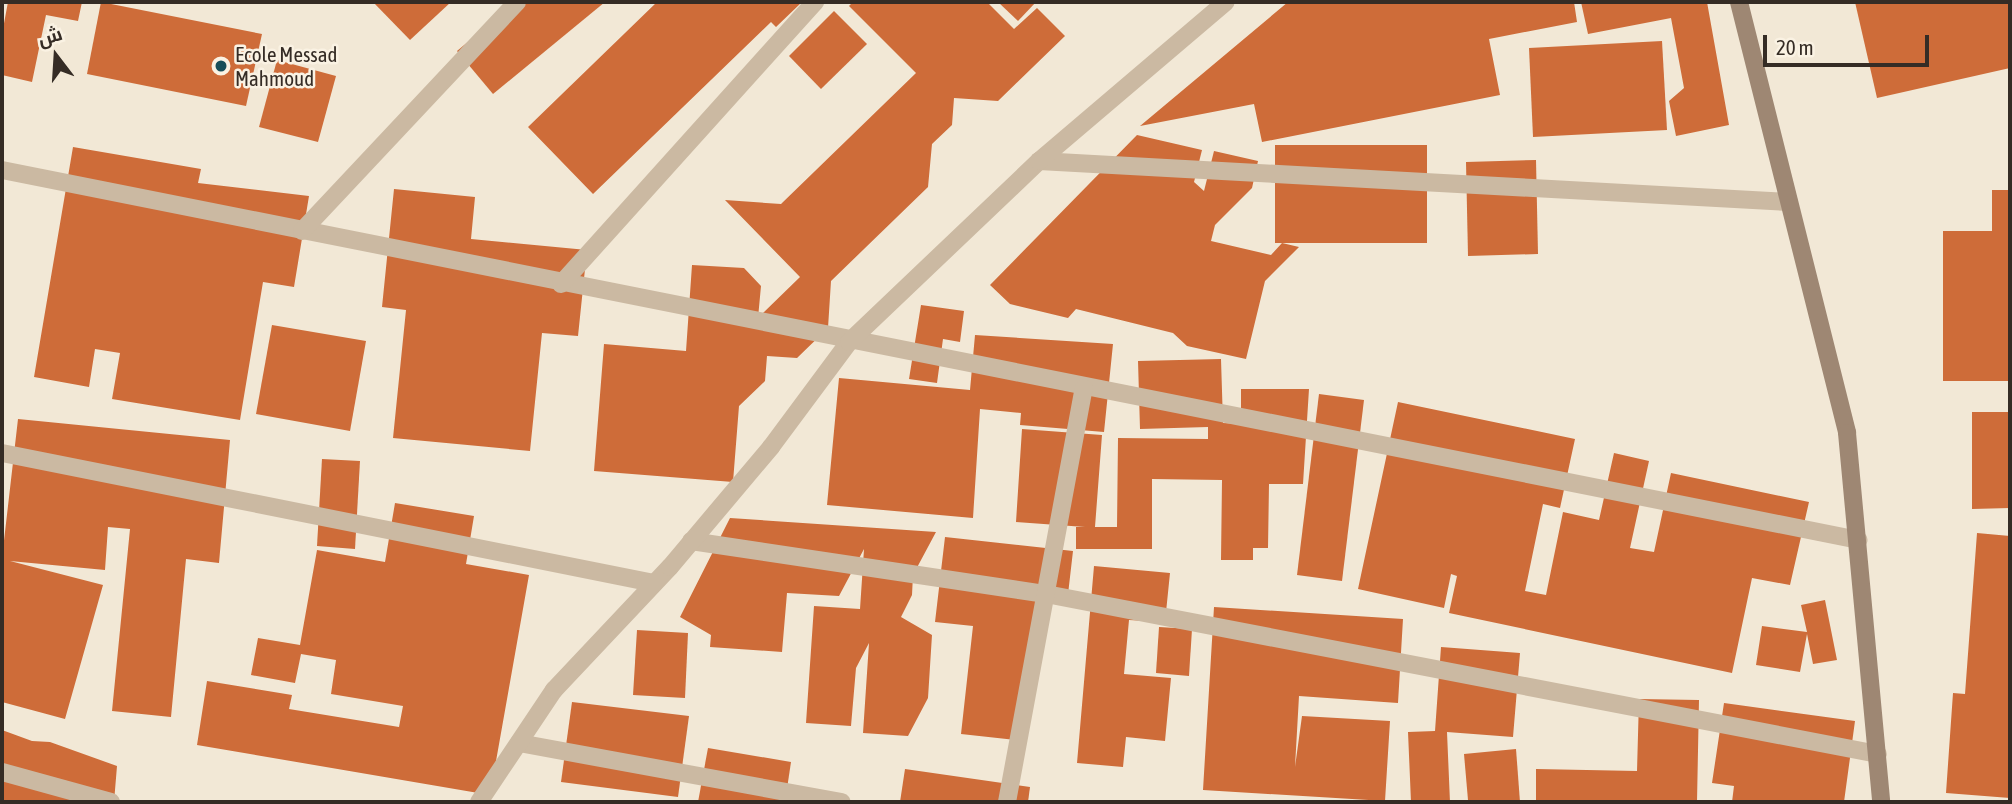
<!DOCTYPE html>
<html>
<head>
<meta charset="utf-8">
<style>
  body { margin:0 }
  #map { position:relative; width:2012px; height:804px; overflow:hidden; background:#f2e8d6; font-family:"Asap Condensed",Cairo,sans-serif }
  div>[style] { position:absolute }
  .building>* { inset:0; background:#ce6c39 }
  .minor>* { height:18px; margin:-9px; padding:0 9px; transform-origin:9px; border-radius:9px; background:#cbb9a2 }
  .tertiary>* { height:18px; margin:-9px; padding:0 9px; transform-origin:9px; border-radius:9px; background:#cbb9a2 }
  .secondary>* { height:18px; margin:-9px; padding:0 9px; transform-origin:9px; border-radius:9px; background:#9e8773 }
  .dots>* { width:19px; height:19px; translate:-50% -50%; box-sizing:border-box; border:4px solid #faf2e3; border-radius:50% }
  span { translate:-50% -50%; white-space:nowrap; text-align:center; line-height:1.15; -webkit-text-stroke:5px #faf2e3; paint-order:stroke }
  .poi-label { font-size:21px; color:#352c25 }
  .left { translate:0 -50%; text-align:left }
  .frame { position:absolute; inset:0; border:4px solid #352c25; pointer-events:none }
  .north { position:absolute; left:21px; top:21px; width:70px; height:70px; -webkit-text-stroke:5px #faf2e3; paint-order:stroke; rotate:343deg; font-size:19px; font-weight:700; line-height:28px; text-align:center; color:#352c25 }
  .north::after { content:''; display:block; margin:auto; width:24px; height:32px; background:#352c25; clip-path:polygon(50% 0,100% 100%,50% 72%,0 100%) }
  .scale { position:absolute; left:1763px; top:35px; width:166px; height:32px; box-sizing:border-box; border:4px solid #352c25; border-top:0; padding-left:9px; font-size:21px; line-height:24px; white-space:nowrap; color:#352c25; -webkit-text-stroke:5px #faf2e3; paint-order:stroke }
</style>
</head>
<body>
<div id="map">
  <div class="building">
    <i style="clip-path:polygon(8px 2px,82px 2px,78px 21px,46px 15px,32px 82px,2px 75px,2px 34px)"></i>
    <i style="clip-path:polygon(101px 2px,262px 34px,246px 106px,87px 74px)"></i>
    <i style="clip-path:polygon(373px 2px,451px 2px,410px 40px)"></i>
    <i style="clip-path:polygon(516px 2px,605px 2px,493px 94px,457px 51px)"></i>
    <i style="clip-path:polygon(657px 2px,802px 2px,776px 27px,771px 22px,593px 194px,528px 127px)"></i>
    <i style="clip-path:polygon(853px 2px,987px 2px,1014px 29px,1037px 8px,1065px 36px,998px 101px,954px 98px,952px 125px,932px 144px,928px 187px,831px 281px,828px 328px,797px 358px,767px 356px,765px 381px,739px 406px,733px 482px,594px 471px,604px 344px,686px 351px,692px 265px,744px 268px,761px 286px,758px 318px,800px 277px,725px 200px,781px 204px,916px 73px,849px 6px)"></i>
    <i style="clip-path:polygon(998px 2px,1036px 2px,1018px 21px)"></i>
    <i style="clip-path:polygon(1288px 2px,1574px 2px,1577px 22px,1489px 39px,1500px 95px,1262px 142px,1254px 104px,1140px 126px)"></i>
    <i style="clip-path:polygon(1581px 2px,1707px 2px,1729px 125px,1676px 136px,1669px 101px,1684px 88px,1671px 18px,1588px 34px)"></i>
    <i style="clip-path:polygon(1855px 2px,2010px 2px,2010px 68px,1877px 98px)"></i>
    <i style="clip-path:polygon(834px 11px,867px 44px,821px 89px,789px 56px)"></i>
    <i style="clip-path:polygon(1662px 41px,1667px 130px,1533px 137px,1529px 48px)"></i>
    <i style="clip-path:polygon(277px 60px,336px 76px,318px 142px,259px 127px)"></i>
    <i style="clip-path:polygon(1137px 135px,1202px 150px,1194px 182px,1204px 191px,1214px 151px,1258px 161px,1252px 188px,1215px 225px,1211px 241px,1271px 255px,1282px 243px,1299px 247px,1265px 281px,1246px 359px,1187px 346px,1173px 333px,1076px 309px,1068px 318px,1010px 304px,990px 285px)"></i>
    <i style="clip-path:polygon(1275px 145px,1427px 145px,1427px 243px,1275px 243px)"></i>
    <i style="clip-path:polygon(73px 147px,201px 169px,198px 183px,309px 196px,294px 287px,263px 282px,240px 420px,112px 399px,120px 353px,95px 349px,89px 387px,34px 377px)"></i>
    <i style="clip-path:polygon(1536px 160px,1538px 254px,1468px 256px,1466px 162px)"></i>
    <i style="clip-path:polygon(394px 189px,475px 197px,471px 239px,587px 250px,578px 336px,542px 333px,530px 451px,393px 438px,406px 310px,382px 307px)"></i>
    <i style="clip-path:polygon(1992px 190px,2010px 190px,2010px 381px,1943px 381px,1943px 231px,1992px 231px)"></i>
    <i style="clip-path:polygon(921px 305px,964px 311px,960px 342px,943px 339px,937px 383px,909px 379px)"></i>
    <i style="clip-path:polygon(272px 325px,366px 341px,350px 431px,256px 414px)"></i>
    <i style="clip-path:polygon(975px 335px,1113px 344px,1104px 432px,1020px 425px,1021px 413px,980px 409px,973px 518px,827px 505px,839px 378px,970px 390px)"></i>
    <i style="clip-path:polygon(1221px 359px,1223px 423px,1241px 424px,1241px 389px,1309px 389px,1303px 484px,1269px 484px,1268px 548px,1253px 548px,1253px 560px,1221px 560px,1222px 480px,1152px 479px,1152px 549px,1076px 549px,1076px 527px,1085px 527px,1016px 522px,1022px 429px,1102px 435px,1095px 527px,1117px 527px,1118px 438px,1208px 439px,1208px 427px,1140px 429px,1138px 361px)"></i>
    <i style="clip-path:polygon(1319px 394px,1364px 400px,1342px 581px,1297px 575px)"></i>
    <i style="clip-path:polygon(1398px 402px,1575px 439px,1560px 508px,1543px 504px,1525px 591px,1546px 595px,1563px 512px,1599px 520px,1614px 453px,1649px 461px,1630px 548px,1654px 552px,1671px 473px,1809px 502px,1790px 585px,1752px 578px,1732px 673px,1449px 613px,1457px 576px,1451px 574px,1444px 608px,1358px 589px)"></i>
    <i style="clip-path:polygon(1972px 412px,2010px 412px,2010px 508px,1972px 509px)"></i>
    <i style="clip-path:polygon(18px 419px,230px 440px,219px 563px,186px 559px,171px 717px,112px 711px,130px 529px,108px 527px,105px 570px,10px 561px,103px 585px,65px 719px,2px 702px,2px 558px)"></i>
    <i style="clip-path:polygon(322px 459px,360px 461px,355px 549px,317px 546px)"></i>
    <i style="clip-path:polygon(395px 503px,474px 516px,466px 564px,529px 575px,490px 795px,197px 745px,207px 681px,292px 695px,289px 709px,399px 727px,403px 706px,331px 694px,336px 660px,301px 654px,295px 683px,251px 675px,258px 638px,300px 645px,317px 550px,385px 562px)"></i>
    <i style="clip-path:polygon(730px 518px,936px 532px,913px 575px,912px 595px,901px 617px,932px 635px,928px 698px,908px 736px,863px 733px,869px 643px,856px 668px,851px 726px,806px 723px,814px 606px,860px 609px,864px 549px,839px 596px,787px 593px,782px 652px,710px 647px,711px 635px,680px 617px)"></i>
    <i style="clip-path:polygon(1977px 533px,2010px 536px,2010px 798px,1946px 793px,1953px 693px,1965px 694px)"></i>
    <i style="clip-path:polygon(945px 537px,1073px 551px,1067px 603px,1040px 600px,1024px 741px,961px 734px,973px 626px,935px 622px)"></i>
    <i style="clip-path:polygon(1094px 566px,1170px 573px,1165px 622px,1129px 620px,1124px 674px,1171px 678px,1165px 741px,1126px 737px,1123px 767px,1077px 763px)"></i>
    <i style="clip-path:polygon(1825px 600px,1837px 660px,1813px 664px,1807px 634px,1800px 672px,1756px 665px,1762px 626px,1807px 632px,1801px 605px)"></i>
    <i style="clip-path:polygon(1214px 607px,1403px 619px,1398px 703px,1299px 696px,1295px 767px,1302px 716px,1390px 721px,1385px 801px,1203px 790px)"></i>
    <i style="clip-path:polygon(1159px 627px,1192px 629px,1189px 676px,1156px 673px)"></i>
    <i style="clip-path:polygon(637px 630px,688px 633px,685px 698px,633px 695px)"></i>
    <i style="clip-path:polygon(1441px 647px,1520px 653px,1513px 737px,1447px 732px,1450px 802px,1411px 802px,1408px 732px,1435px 731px)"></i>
    <i style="clip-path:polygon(1639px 699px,1699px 700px,1697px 802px,1536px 802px,1536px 769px,1637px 771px)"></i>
    <i style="clip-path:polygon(572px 702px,689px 716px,678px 797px,561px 782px)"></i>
    <i style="clip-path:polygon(1724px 703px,1855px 721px,1844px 802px,1732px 802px,1734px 786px,1712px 783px)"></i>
    <i style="clip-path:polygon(2px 730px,32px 741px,50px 742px,117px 766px,114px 802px,2px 802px)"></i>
    <i style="clip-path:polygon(708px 748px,791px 762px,785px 802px,698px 802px)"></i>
    <i style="clip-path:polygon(1516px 749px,1520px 802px,1468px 800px,1464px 754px)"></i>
    <i style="clip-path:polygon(905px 769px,1030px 787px,1028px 802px,900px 802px)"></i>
  </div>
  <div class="minor">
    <i style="left:1039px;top:161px;width:751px;rotate:3.13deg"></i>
    <i style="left:2px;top:170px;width:1893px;rotate:11.27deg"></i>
    <i style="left:302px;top:231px;width:314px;rotate:-46.8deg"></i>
    <i style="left:561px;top:284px;width:380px;rotate:-48deg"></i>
    <i style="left:2px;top:453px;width:665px;rotate:11.28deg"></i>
    <i style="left:691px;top:541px;width:359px;rotate:8.5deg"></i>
    <i style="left:1046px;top:594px;width:847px;rotate:10.89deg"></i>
    <i style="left:519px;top:743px;width:328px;rotate:10.4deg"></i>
    <i style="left:2px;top:772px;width:113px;rotate:15.4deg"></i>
    <i style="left:1007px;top:802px;width:421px;rotate:-79.5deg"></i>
  </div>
  <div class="tertiary">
    <i style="left:479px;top:802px;width:135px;rotate:-56.2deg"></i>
    <i style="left:554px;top:690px;width:169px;rotate:-46.7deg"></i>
    <i style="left:670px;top:567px;width:157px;rotate:-49.9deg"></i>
    <i style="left:771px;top:447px;width:131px;rotate:-53.4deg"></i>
    <i style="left:849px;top:342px;width:262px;rotate:-43.6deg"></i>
    <i style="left:1039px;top:161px;width:245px;rotate:-40.4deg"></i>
  </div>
  <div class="secondary">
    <i style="left:1739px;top:2px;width:444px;rotate:75.9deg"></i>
    <i style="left:1847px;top:433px;width:371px;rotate:84.7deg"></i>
  </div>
  <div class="dots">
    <i style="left:221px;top:66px;background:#184e59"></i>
  </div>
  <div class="poi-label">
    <span class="left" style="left:235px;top:66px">Ecole Messad<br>Mahmoud</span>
  </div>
  <div class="frame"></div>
  <div class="north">ش</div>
  <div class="scale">20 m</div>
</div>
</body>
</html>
